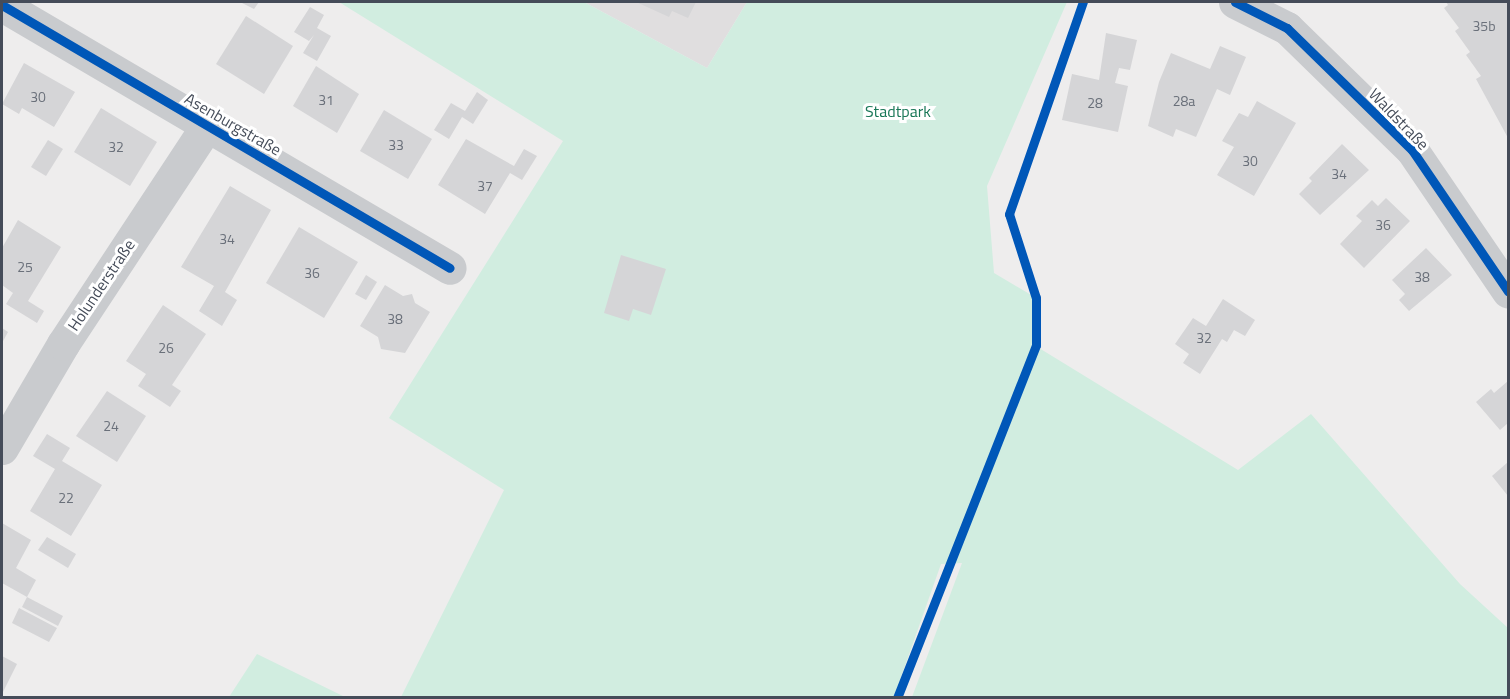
<!DOCTYPE html>
<html>
<head>
<meta charset="utf-8">
<style>
  body { margin:0 }
  #map { position:relative; width:1510px; height:699px; overflow:hidden; background:#eeeded; font-family:"Titillium Web",sans-serif }
  div>[style] { position:absolute }
  .education>* { inset:0; background:#e0dedf }
  .green>* { inset:0; background:#d1ede0 }
  .building>* { inset:0; background:#d5d5d7 }
  .street>* { height:33px; margin:-16.5px; padding:0 16.5px; transform-origin:16.5px; border-radius:16.5px; background:#c9cbce }
  .cycleway>* { height:9px; margin:-4.5px; padding:0 4.5px; transform-origin:4.5px; border-radius:4.5px; background:#0057b8 }
  span { translate:-50% -50%; white-space:nowrap; text-align:center; line-height:1.15; -webkit-text-stroke:6px #fff; paint-order:stroke }
  .number-label { font-size:14px; color:#6a707a }
  .number-label span { -webkit-text-stroke-width:0 }
  .park-label { font-size:16px; color:#197757 }
  .street-label { font-size:16px; color:#454c59 }
  .frame { position:absolute; inset:0; border:3px solid #454c59; pointer-events:none }
</style>
</head>
<body>
<div id="map">
  <div class="education">
    <i style="clip-path:polygon(584px 2px,747px 2px,707px 68px)"></i>
  </div>
  <div class="green">
    <i style="clip-path:polygon(339px 2px,584px 2px,707px 68px,747px 2px,1067px 2px,987px 186px,994px 273px,1033px 296px,1039px 348px,1238px 470px,1311px 414px,1460px 584px,1508px 628px,1508px 697px,912px 697px,962px 563px,941px 564px,894px 697px,401px 697px,504px 490px,389px 418px,563px 141px)"></i>
    <i style="clip-path:polygon(257px 654px,345px 697px,229px 697px)"></i>
  </div>
  <div class="building">
    <i style="clip-path:polygon(240px 2px,259px 2px,254px 9px)"></i>
    <i style="clip-path:polygon(636px 2px,696px 2px,688px 18px,672px 11px,669px 17px)"></i>
    <i style="clip-path:polygon(1446px 2px,1508px 3px,1508px 138px,1476px 79px,1481px 76px,1466px 55px,1470px 52px,1455px 31px,1459px 28px,1444px 8px,1448px 5px)"></i>
    <i style="clip-path:polygon(310px 7px,324px 15px,317px 28px,331px 36px,317px 61px,303px 53px,314px 35px,309px 41px,294px 32px)"></i>
    <i style="clip-path:polygon(246px 16px,293px 46px,264px 94px,216px 64px)"></i>
    <i style="clip-path:polygon(1106px 33px,1137px 40px,1130px 70px,1119px 68px,1115px 83px,1128px 86px,1118px 132px,1062px 120px,1072px 74px,1099px 80px)"></i>
    <i style="clip-path:polygon(1220px 46px,1246px 57px,1230px 95px,1217px 89px,1196px 137px,1176px 129px,1173px 137px,1148px 126px,1159px 82px,1171px 53px,1210px 69px)"></i>
    <i style="clip-path:polygon(24px 63px,75px 92px,54px 127px,22px 108px,19px 114px,2px 104px)"></i>
    <i style="clip-path:polygon(316px 66px,359px 94px,337px 133px,293px 106px)"></i>
    <i style="clip-path:polygon(477px 92px,488px 100px,473px 124px,462px 117px,449px 139px,434px 130px,451px 103px,465px 111px)"></i>
    <i style="clip-path:polygon(1257px 101px,1296px 123px,1254px 196px,1217px 175px,1234px 147px,1222px 141px,1239px 113px,1248px 117px)"></i>
    <i style="clip-path:polygon(101px 108px,157px 142px,130px 186px,74px 152px)"></i>
    <i style="clip-path:polygon(384px 110px,432px 139px,408px 179px,360px 151px)"></i>
    <i style="clip-path:polygon(466px 139px,514px 166px,524px 149px,537px 156px,522px 180px,510px 173px,485px 214px,438px 185px)"></i>
    <i style="clip-path:polygon(48px 140px,63px 149px,46px 176px,31px 167px)"></i>
    <i style="clip-path:polygon(1342px 144px,1369px 170px,1320px 215px,1299px 194px,1312px 181px,1309px 178px)"></i>
    <i style="clip-path:polygon(230px 186px,271px 210px,225px 292px,237px 300px,222px 326px,199px 311px,214px 286px,181px 267px)"></i>
    <i style="clip-path:polygon(1386px 198px,1410px 221px,1364px 268px,1340px 244px,1362px 221px,1356px 216px,1372px 200px,1378px 206px)"></i>
    <i style="clip-path:polygon(18px 220px,61px 247px,28px 301px,44px 311px,37px 323px,6px 304px,13px 293px,2px 285px,2px 248px)"></i>
    <i style="clip-path:polygon(299px 227px,358px 262px,324px 318px,266px 283px)"></i>
    <i style="clip-path:polygon(1426px 248px,1452px 275px,1409px 311px,1399px 300px,1405px 294px,1392px 280px)"></i>
    <i style="clip-path:polygon(621px 255px,666px 269px,651px 315px,633px 309px,629px 321px,604px 313px)"></i>
    <i style="clip-path:polygon(366px 275px,377px 282px,366px 300px,355px 294px)"></i>
    <i style="clip-path:polygon(385px 285px,403px 296px,412px 294px,415px 303px,430px 312px,405px 353px,381px 349px,378px 337px,360px 326px)"></i>
    <i style="clip-path:polygon(1223px 299px,1255px 320px,1245px 336px,1234px 330px,1227px 342px,1222px 339px,1200px 374px,1183px 363px,1189px 354px,1175px 344px,1193px 318px,1206px 326px)"></i>
    <i style="clip-path:polygon(163px 305px,206px 334px,172px 385px,181px 391px,170px 407px,138px 386px,146px 374px,126px 361px)"></i>
    <i style="clip-path:polygon(2px 328px,8px 332px,2px 343px)"></i>
    <i style="clip-path:polygon(1508px 381px,1508px 423px,1500px 430px,1476px 402px,1491px 389px,1494px 393px)"></i>
    <i style="clip-path:polygon(107px 391px,146px 416px,117px 462px,76px 436px)"></i>
    <i style="clip-path:polygon(47px 434px,70px 448px,62px 461px,102px 485px,71px 536px,30px 511px,55px 469px,33px 456px)"></i>
    <i style="clip-path:polygon(1508px 462px,1508px 496px,1492px 476px)"></i>
    <i style="clip-path:polygon(2px 523px,31px 540px,16px 568px,36px 580px,27px 597px,2px 583px)"></i>
    <i style="clip-path:polygon(47px 537px,76px 554px,68px 568px,38px 550px)"></i>
    <i style="clip-path:polygon(27px 597px,63px 616px,58px 626px,22px 607px)"></i>
    <i style="clip-path:polygon(19px 608px,57px 628px,49px 642px,12px 623px)"></i>
    <i style="clip-path:polygon(2px 656px,17px 664px,2px 694px)"></i>
  </div>
  <div class="street">
    <i style="left:1235px;top:2px;width:58px;rotate:26.6deg"></i>
    <i style="left:1287px;top:28px;width:175px;rotate:44.3deg"></i>
    <i style="left:1412px;top:150px;width:171px;rotate:55.8deg"></i>
    <i style="left:2px;top:5px;width:519px;rotate:30.42deg"></i>
    <i style="left:2px;top:448px;width:121px;rotate:-59.6deg"></i>
    <i style="left:63px;top:344px;width:261px;rotate:-56.6deg"></i>
  </div>
  <div class="cycleway">
    <i style="left:1235px;top:2px;width:58px;rotate:26.6deg"></i>
    <i style="left:1287px;top:28px;width:175px;rotate:44.3deg"></i>
    <i style="left:1412px;top:150px;width:171px;rotate:55.8deg"></i>
    <i style="left:2px;top:5px;width:519px;rotate:30.42deg"></i>
    <i style="left:897px;top:698px;width:379px;rotate:-68.5deg"></i>
    <i style="left:1036px;top:345px;width:47px;rotate:-90deg"></i>
    <i style="left:1036px;top:298px;width:88px;rotate:-107.8deg"></i>
    <i style="left:1009px;top:214px;width:225px;rotate:-70.8deg"></i>
  </div>
  <div class="number-label">
    <span style="left:1484px;top:26px">35b</span>
    <span style="left:38px;top:97px">30</span>
    <span style="left:326px;top:100px">31</span>
    <span style="left:1184px;top:101px">28a</span>
    <span style="left:1095px;top:103px">28</span>
    <span style="left:396px;top:145px">33</span>
    <span style="left:116px;top:147px">32</span>
    <span style="left:1250px;top:161px">30</span>
    <span style="left:1339px;top:174px">34</span>
    <span style="left:485px;top:186px">37</span>
    <span style="left:1383px;top:225px">36</span>
    <span style="left:227px;top:239px">34</span>
    <span style="left:25px;top:267px">25</span>
    <span style="left:312px;top:273px">36</span>
    <span style="left:1422px;top:277px">38</span>
    <span style="left:395px;top:319px">38</span>
    <span style="left:1204px;top:338px">32</span>
    <span style="left:166px;top:348px">26</span>
    <span style="left:111px;top:426px">24</span>
    <span style="left:66px;top:498px">22</span>
  </div>
  <div class="park-label">
    <span style="left:898px;top:111px">Stadtpark</span>
  </div>
  <div class="street-label">
    <span style="left:1399px;top:119px;rotate:46deg">Waldstraße</span>
    <span style="left:233px;top:124px;rotate:30deg">Asenburgstraße</span>
    <span style="left:101px;top:285px;rotate:-56deg">Holunderstraße</span>
  </div>
  <div class="frame"></div>
</div>
</body>
</html>
